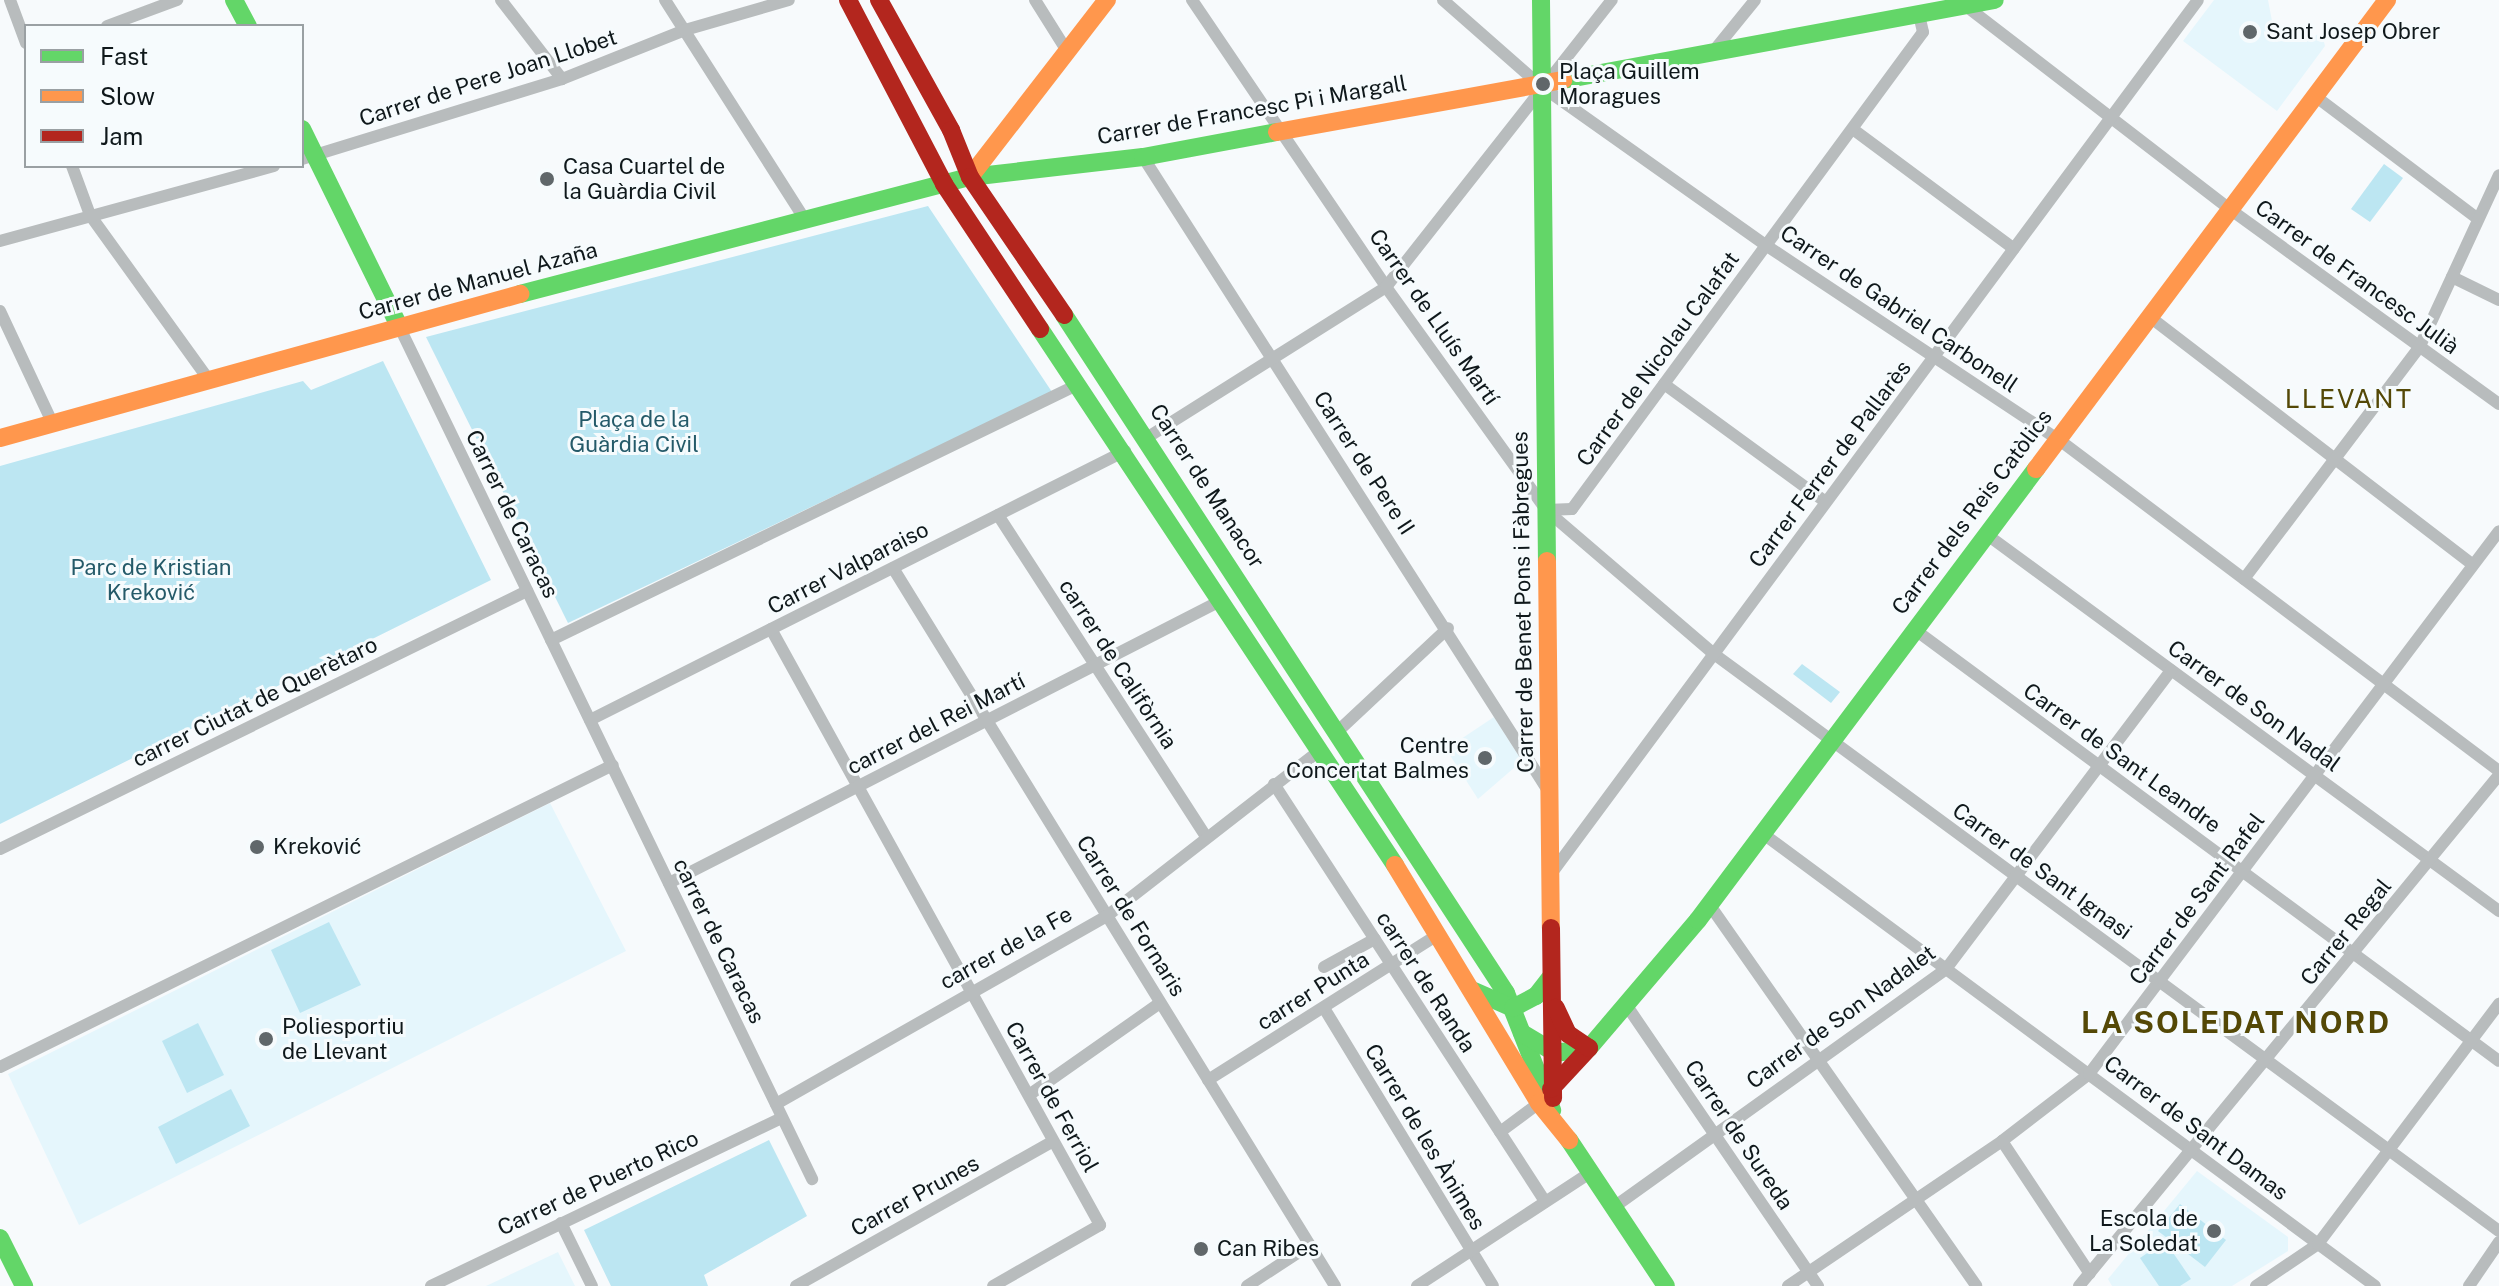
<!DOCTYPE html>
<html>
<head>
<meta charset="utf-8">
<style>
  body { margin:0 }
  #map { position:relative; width:2499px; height:1286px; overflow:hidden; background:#f7fafc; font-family:"Public Sans",sans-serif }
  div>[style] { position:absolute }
  .built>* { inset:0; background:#e5f6fc }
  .green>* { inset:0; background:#bce6f2 }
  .street>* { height:12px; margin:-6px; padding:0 6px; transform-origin:6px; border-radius:6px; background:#b8bcbd }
  .fast>* { height:18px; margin:-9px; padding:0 9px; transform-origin:9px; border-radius:9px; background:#63d668 }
  .slow>* { height:18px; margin:-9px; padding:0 9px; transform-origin:9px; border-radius:9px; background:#ff974d }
  .jam>* { height:18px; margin:-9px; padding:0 9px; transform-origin:9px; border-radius:9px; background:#b3261e }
  .dots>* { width:22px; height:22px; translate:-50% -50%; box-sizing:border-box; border:4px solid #f6fbfd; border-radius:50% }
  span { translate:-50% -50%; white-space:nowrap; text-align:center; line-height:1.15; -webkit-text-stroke:6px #f6fbfd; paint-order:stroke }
  .poi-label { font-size:22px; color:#0f181b }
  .left { translate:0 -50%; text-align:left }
  .right { translate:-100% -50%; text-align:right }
  .street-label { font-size:22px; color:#0f181b }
  .park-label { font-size:22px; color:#245a69 }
  .quarter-label { font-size:26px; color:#544806; letter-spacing:2px }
  .district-label { font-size:30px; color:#544806; font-weight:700; letter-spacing:2px }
  .legend { position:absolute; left:24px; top:24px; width:280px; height:144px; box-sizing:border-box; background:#f6fbfd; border:2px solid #9aa0a3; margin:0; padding:10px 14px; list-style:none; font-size:24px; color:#0f181b }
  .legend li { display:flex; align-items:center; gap:16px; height:40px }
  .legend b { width:40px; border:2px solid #9aa0a3 }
</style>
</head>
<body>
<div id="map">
  <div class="built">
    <i style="clip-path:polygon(2214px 0,2268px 0,2276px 42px,2322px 34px,2325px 46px,2277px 111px,2183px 41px)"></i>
    <i style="clip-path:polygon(1494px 717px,1522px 761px,1478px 799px,1446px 749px)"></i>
    <i style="clip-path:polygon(550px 803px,626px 951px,79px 1225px,8px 1074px)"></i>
    <i style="clip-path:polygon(2197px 1171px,2288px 1237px,2288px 1251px,2232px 1286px,2112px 1286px,2108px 1279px)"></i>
    <i style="clip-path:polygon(558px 1252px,575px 1286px,486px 1286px,539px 1261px)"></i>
  </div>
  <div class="green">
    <i style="clip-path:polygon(2384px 164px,2403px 178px,2370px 222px,2351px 209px)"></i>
    <i style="clip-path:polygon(928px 206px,1052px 392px,568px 623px,426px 337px)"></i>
    <i style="clip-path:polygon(383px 361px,491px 580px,0 824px,0 466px,303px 381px,311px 390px)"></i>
    <i style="clip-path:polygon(1802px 664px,1840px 692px,1831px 703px,1793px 674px)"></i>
    <i style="clip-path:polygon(329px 922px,361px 985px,300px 1013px,271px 950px)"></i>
    <i style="clip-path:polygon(198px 1023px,224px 1075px,187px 1093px,162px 1041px)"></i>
    <i style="clip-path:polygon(231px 1089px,250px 1126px,176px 1164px,158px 1127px)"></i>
    <i style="clip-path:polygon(769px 1140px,807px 1216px,704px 1275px,708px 1286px,611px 1286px,584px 1230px)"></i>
    <i style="clip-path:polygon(2180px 1204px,2226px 1240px,2205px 1267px,2158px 1231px)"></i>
    <i style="clip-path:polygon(2165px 1241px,2191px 1279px,2180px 1286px,2159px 1286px,2140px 1258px)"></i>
  </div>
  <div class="street">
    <i style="left:10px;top:0;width:46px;rotate:69.6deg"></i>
    <i style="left:501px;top:0;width:100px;rotate:52.3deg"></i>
    <i style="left:665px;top:0;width:261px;rotate:57.5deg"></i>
    <i style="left:1035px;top:0;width:60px;rotate:57.9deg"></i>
    <i style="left:1192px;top:0;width:346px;rotate:55.9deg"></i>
    <i style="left:1386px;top:287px;width:274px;rotate:54.3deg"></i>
    <i style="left:1546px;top:510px;width:221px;rotate:40.6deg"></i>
    <i style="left:1714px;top:654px;width:974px;rotate:36.32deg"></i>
    <i style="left:1443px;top:0;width:130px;rotate:41.3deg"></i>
    <i style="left:1541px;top:86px;width:277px;rotate:35.3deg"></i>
    <i style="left:1767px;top:246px;width:349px;rotate:33.6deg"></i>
    <i style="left:2058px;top:439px;width:552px;rotate:36.97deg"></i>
    <i style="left:1962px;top:3px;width:339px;rotate:37.6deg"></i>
    <i style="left:2231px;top:210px;width:331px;rotate:35.9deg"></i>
    <i style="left:107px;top:26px;width:75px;rotate:-20.4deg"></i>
    <i style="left:1712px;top:53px;width:68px;rotate:-50.9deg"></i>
    <i style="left:2315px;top:96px;width:203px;rotate:37deg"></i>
    <i style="left:1854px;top:130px;width:199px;rotate:36.6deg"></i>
    <i style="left:1143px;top:157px;width:750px;rotate:57.41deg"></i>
    <i style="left:302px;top:159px;width:272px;rotate:-17.1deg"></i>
    <i style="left:562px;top:79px;width:132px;rotate:-21.7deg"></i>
    <i style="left:685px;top:30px;width:108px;rotate:-16.1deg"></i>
    <i style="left:72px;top:166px;width:52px;rotate:69.8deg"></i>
    <i style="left:90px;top:215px;width:203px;rotate:54.2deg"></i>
    <i style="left:0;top:241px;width:284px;rotate:-15.3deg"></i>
    <i style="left:2452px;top:277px;width:52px;rotate:26.1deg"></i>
    <i style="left:0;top:311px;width:125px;rotate:64.9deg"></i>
    <i style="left:2150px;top:317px;width:407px;rotate:37.5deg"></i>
    <i style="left:399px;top:326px;width:948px;rotate:64.16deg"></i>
    <i style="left:1664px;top:384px;width:200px;rotate:36.1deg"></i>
    <i style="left:1148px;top:437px;width:281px;rotate:-32.2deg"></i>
    <i style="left:1386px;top:287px;width:365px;rotate:-51.8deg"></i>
    <i style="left:1546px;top:510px;width:26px;rotate:-2deg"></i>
    <i style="left:1572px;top:509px;width:592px;rotate:-53.65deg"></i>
    <i style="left:1923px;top:32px;width:17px;rotate:-103deg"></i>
    <i style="left:998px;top:515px;width:381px;rotate:57.1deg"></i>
    <i style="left:1986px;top:534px;width:637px;rotate:36.31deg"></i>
    <i style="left:893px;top:568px;width:843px;rotate:58.38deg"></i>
    <i style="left:2244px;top:579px;width:292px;rotate:-52.9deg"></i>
    <i style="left:2420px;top:346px;width:188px;rotate:-65.2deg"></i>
    <i style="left:771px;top:629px;width:681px;rotate:61.1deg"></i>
    <i style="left:1100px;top:1225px;width:123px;rotate:150.3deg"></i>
    <i style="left:1914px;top:629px;width:727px;rotate:36.44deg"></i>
    <i style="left:551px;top:640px;width:587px;rotate:-25.87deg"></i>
    <i style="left:590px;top:720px;width:599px;rotate:-26.69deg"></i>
    <i style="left:1337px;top:732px;width:152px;rotate:-43.1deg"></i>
    <i style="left:1274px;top:784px;width:498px;rotate:57deg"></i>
    <i style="left:1762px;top:833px;width:762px;rotate:36.46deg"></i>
    <i style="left:0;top:849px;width:587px;rotate:-26.08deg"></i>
    <i style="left:1551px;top:874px;width:1087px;rotate:-53.49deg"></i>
    <i style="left:669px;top:883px;width:621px;rotate:-27.1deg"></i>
    <i style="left:1709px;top:904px;width:466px;rotate:55deg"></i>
    <i style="left:1324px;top:967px;width:58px;rotate:-28.8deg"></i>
    <i style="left:1627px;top:1006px;width:339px;rotate:55.7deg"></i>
    <i style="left:1324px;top:1008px;width:325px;rotate:58.7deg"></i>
    <i style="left:0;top:1067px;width:683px;rotate:-26.23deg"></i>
    <i style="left:1208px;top:1080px;width:273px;rotate:-32.3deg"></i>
    <i style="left:1029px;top:1095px;width:160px;rotate:-35.1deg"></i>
    <i style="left:776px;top:1104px;width:381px;rotate:-29.6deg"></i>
    <i style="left:1107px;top:916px;width:270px;rotate:-37.9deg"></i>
    <i style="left:1500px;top:1132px;width:49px;rotate:-36.6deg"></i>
    <i style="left:2002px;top:1141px;width:159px;rotate:56.5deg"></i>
    <i style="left:1614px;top:1207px;width:408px;rotate:-35.6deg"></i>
    <i style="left:1946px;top:969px;width:374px;rotate:-53deg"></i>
    <i style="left:561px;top:1223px;width:70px;rotate:63.8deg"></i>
    <i style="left:431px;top:1286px;width:389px;rotate:-25.6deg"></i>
    <i style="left:796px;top:1286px;width:295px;rotate:-29.4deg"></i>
    <i style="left:1247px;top:1286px;width:75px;rotate:-33.1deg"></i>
    <i style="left:1417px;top:1286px;width:208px;rotate:-33.2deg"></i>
    <i style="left:1788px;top:1286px;width:258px;rotate:-34.1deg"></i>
    <i style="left:2002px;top:1141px;width:110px;rotate:-37.6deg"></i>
    <i style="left:2089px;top:1074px;width:680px;rotate:-52.94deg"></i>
    <i style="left:2079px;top:1286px;width:661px;rotate:-50.58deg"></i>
    <i style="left:2256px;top:1286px;width:75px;rotate:-34.1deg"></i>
    <i style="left:2318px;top:1244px;width:301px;rotate:-53deg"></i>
    <i style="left:2469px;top:1286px;width:53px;rotate:-55.7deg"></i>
  </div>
  <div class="fast">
    <i style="left:234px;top:0;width:30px;rotate:62deg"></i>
    <i style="left:1541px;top:0;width:561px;rotate:89.39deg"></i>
    <i style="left:1563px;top:80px;width:439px;rotate:-10.5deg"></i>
    <i style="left:302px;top:129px;width:220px;rotate:63.8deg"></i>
    <i style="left:520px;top:294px;width:465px;rotate:-14.6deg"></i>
    <i style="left:970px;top:177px;width:174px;rotate:-6.6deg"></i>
    <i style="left:1143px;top:157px;width:136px;rotate:-10.6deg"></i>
    <i style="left:1064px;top:315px;width:809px;rotate:56.9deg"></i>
    <i style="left:1506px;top:993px;width:126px;rotate:68.5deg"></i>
    <i style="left:1040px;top:329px;width:643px;rotate:56.48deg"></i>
    <i style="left:1474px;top:991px;width:43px;rotate:23.6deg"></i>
    <i style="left:1513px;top:1008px;width:26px;rotate:-28deg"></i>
    <i style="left:1536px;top:996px;width:24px;rotate:-52deg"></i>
    <i style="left:1522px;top:1033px;width:39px;rotate:31deg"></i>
    <i style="left:1555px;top:1053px;width:34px;rotate:-8deg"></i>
    <i style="left:1589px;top:1048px;width:168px;rotate:-49.6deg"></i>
    <i style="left:1698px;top:920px;width:564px;rotate:-53.15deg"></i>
    <i style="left:1569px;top:1140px;width:175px;rotate:56.4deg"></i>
    <i style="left:0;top:1238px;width:54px;rotate:63.4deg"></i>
  </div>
  <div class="slow">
    <i style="left:1277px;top:132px;width:291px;rotate:-10.3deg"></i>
    <i style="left:970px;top:177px;width:224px;rotate:-52.3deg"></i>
    <i style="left:0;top:438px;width:540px;rotate:-15.48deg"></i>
    <i style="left:2036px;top:469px;width:586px;rotate:-53.19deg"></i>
    <i style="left:1547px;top:561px;width:367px;rotate:89.4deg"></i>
    <i style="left:1395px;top:865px;width:278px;rotate:58.8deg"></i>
    <i style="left:1539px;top:1103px;width:48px;rotate:51deg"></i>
  </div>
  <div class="jam">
    <i style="left:848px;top:0;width:208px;rotate:62.4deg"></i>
    <i style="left:944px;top:184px;width:174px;rotate:56.5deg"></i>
    <i style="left:879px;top:0;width:149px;rotate:61deg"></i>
    <i style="left:951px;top:130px;width:51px;rotate:68deg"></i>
    <i style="left:970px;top:177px;width:167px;rotate:55.7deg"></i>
    <i style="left:1551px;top:928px;width:170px;rotate:89.3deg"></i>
    <i style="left:1551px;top:1089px;width:56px;rotate:-47.2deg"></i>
    <i style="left:1589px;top:1048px;width:25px;rotate:-146deg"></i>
    <i style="left:1568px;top:1034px;width:29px;rotate:-115deg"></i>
  </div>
  <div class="dots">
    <i style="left:2250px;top:32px;background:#60676a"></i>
    <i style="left:1543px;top:84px;background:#60676a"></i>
    <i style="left:547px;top:179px;background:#60676a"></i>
    <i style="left:1485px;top:758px;background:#60676a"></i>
    <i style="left:257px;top:847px;background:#60676a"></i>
    <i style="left:266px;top:1039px;background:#60676a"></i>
    <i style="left:2214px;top:1231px;background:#60676a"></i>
    <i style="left:1201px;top:1249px;background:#60676a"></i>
  </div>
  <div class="poi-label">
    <span class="left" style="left:2266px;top:32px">Sant Josep Obrer</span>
    <span class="left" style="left:1559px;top:84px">Plaça Guillem<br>Moragues</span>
    <span class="left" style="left:563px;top:179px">Casa Cuartel de<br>la Guàrdia Civil</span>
    <span class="right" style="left:1469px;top:758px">Centre<br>Concertat Balmes</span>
    <span class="left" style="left:273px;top:847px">Kreković</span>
    <span class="left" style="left:282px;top:1039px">Poliesportiu<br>de Llevant</span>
    <span class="right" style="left:2198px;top:1231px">Escola de<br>La Soledat</span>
    <span class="left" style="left:1217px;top:1249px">Can Ribes</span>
  </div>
  <div class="street-label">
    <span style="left:488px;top:78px;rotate:-18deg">Carrer de Pere Joan Llobet</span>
    <span style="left:1252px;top:110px;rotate:-10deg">Carrer de Francesc Pi i Margall</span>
    <span style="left:2357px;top:277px;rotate:36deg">Carrer de Francesc Julià</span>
    <span style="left:478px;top:281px;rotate:-15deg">Carrer de Manuel Azaña</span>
    <span style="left:1899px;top:309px;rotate:34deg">Carrer de Gabriel Carbonell</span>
    <span style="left:1434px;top:317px;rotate:55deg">Carrer de Lluís Martí</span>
    <span style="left:1658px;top:359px;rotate:-54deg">Carrer de Nicolau Calafat</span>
    <span style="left:1364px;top:463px;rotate:57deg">Carrer de Pere II</span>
    <span style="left:1830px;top:464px;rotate:-53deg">Carrer Ferrer de Pallarès</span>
    <span style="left:1207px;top:486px;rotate:57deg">Carrer de Manacor</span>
    <span style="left:1972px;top:512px;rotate:-53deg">Carrer dels Reis Catòlics</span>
    <span style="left:512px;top:514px;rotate:64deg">Carrer de Caracas</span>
    <span style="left:848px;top:568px;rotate:-27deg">Carrer Valparaiso</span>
    <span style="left:1523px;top:602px;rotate:-91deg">Carrer de Benet Pons i Fàbregues</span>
    <span style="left:1118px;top:664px;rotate:57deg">carrer de Califòrnia</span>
    <span style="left:255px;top:702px;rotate:-26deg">carrer Ciutat de Querètaro</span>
    <span style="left:2254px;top:706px;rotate:36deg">Carrer de Son Nadal</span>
    <span style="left:936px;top:724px;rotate:-27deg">carrer del Rei Martí</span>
    <span style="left:2122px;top:758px;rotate:36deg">Carrer de Sant Leandre</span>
    <span style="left:2042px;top:871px;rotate:36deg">Carrer de Sant Ignasi</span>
    <span style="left:2197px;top:899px;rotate:-53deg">Carrer de Sant Rafel</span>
    <span style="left:1131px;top:916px;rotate:58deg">Carrer de Fornaris</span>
    <span style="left:2346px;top:932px;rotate:-51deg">Carrer Regal</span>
    <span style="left:719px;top:941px;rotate:64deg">carrer de Caracas</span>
    <span style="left:1006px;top:948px;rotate:-29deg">carrer de la Fe</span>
    <span style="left:1426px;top:982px;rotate:57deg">carrer de Randa</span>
    <span style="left:1313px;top:991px;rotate:-32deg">carrer Punta</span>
    <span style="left:1841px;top:1017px;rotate:-36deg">Carrer de Son Nadalet</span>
    <span style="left:1052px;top:1097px;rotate:61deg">Carrer de Ferriol</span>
    <span style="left:2196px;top:1128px;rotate:37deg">Carrer de Sant Damas</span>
    <span style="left:1739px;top:1135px;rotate:56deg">Carrer de Sureda</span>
    <span style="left:1425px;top:1137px;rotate:59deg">Carrer de les Ànimes</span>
    <span style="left:598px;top:1183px;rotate:-25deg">Carrer de Puerto Rico</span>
    <span style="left:915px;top:1196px;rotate:-29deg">Carrer Prunes</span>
  </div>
  <div class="park-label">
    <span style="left:634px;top:432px">Plaça de la<br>Guàrdia Civil</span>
    <span style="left:151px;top:580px">Parc de Kristian<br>Kreković</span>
  </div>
  <div class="quarter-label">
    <span style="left:2349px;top:399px">LLEVANT</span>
  </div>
  <div class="district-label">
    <span style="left:2236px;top:1022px">LA SOLEDAT NORD</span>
  </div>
  <ul class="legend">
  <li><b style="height:10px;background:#63d668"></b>Fast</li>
  <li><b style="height:10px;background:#ff974d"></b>Slow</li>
  <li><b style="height:10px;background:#b3261e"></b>Jam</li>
  </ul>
</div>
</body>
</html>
